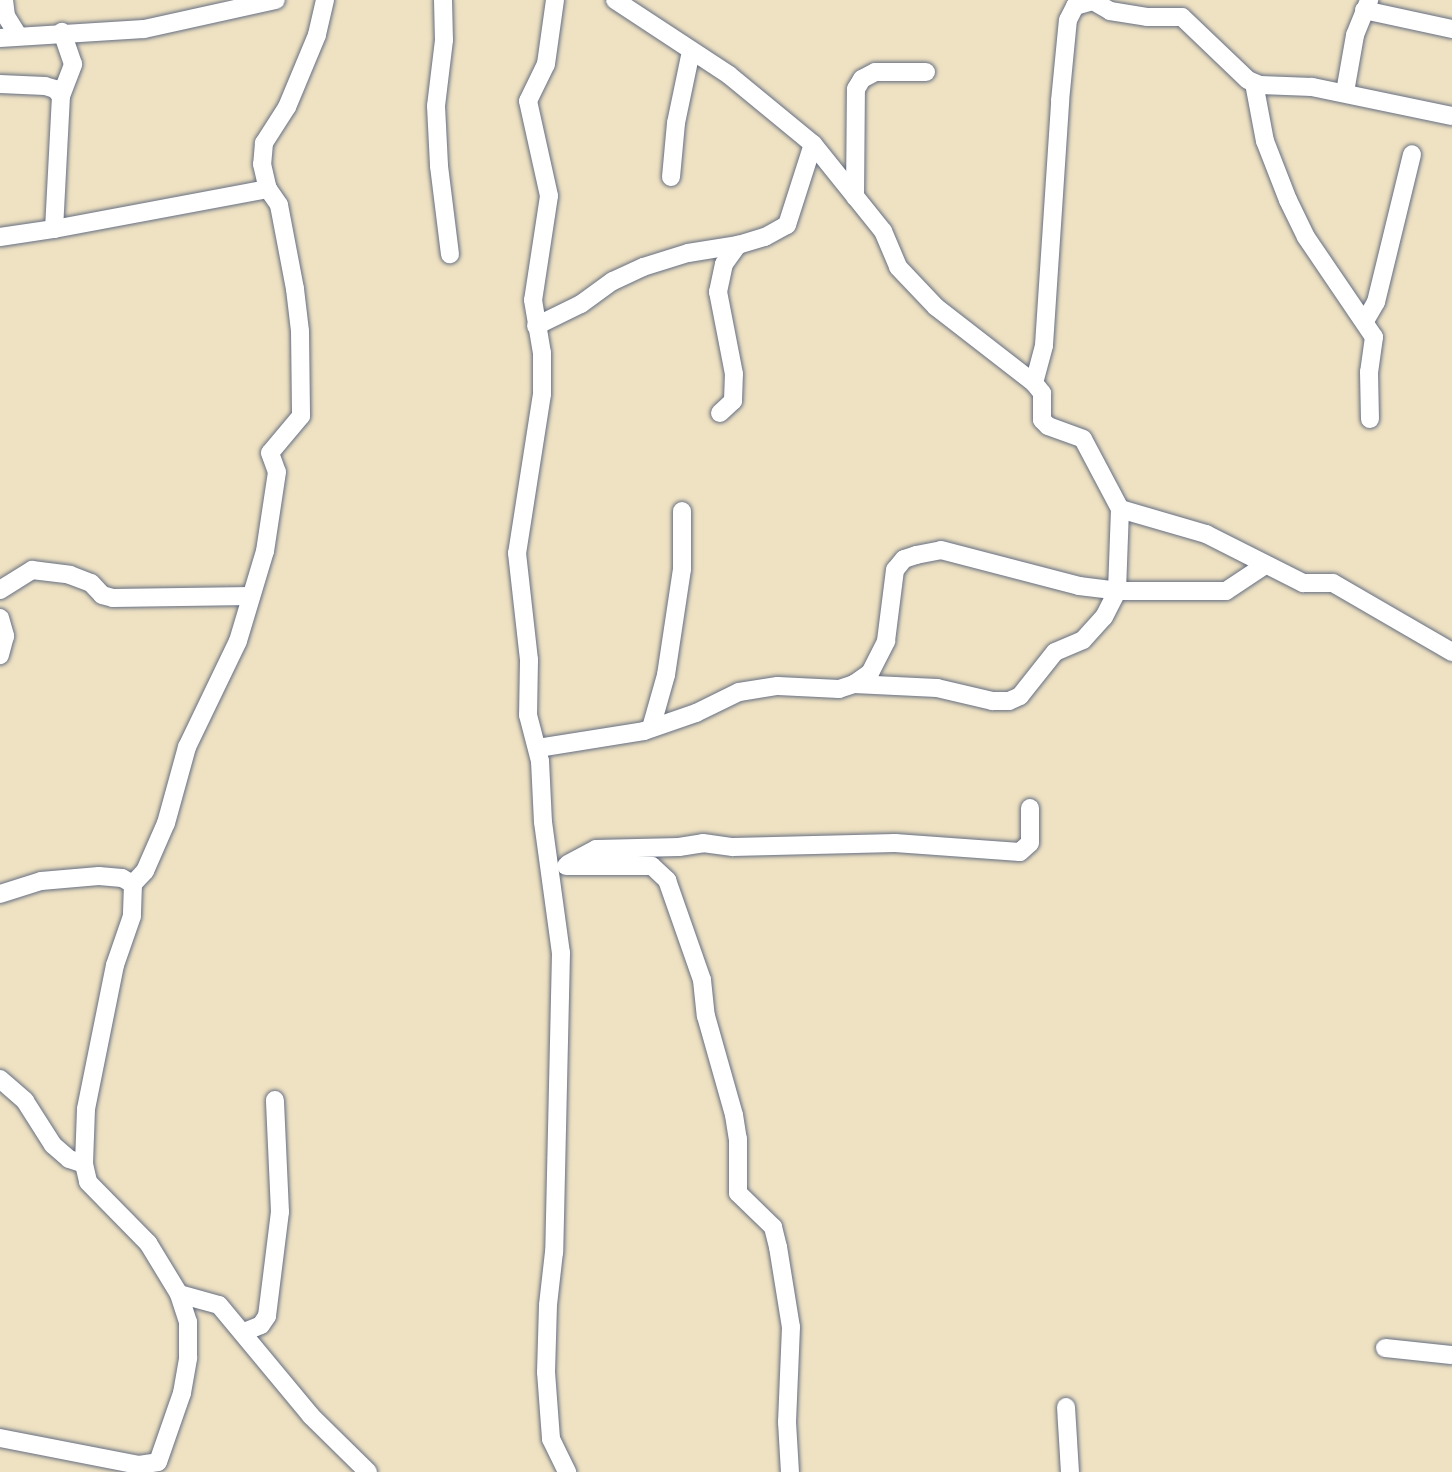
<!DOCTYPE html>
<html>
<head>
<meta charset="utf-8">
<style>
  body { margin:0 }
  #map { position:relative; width:1452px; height:1472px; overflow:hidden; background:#efe2c2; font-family:"IM FELL DW Pica",serif }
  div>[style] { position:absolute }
  .roads { filter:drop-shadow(0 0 2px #656e81) drop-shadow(0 0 2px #656e81) }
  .minor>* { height:18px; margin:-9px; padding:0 9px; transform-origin:9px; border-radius:9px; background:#fff }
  span { translate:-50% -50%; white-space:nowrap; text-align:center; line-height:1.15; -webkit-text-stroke:6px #fff; paint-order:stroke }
</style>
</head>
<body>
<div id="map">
  <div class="roads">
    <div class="minor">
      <i style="left:4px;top:0;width:16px;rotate:83deg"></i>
      <i style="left:6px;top:16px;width:22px;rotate:58deg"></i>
      <i style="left:325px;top:0;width:36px;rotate:103deg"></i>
      <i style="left:317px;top:35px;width:78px;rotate:112.6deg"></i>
      <i style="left:287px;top:107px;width:43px;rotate:122.6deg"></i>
      <i style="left:264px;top:143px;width:21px;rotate:95deg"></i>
      <i style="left:262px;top:164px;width:26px;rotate:77deg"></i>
      <i style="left:268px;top:189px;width:19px;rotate:55deg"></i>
      <i style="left:279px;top:205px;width:86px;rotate:79.2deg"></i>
      <i style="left:295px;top:289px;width:42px;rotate:83.2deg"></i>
      <i style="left:300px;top:331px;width:85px;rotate:89.3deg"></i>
      <i style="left:301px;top:416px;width:48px;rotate:130deg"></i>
      <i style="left:270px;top:453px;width:20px;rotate:70deg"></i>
      <i style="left:277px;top:472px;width:80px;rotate:98.6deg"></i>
      <i style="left:265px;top:551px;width:94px;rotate:106.7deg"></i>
      <i style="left:238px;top:641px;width:118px;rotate:115.7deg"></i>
      <i style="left:187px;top:747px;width:79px;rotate:105.4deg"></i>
      <i style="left:166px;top:823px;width:52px;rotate:113.6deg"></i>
      <i style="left:145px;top:871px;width:18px;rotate:133deg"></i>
      <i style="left:133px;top:884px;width:32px;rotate:92deg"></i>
      <i style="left:132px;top:916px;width:52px;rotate:109.1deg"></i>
      <i style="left:115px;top:965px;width:147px;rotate:101.4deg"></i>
      <i style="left:86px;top:1109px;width:55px;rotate:92.1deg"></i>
      <i style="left:84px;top:1164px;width:18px;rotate:77deg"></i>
      <i style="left:88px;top:1182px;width:86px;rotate:45.5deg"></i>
      <i style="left:148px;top:1243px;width:60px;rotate:58.7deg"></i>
      <i style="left:179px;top:1294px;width:41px;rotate:15.4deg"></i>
      <i style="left:219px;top:1305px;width:144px;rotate:50.3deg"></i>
      <i style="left:311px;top:1416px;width:80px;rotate:44.5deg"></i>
      <i style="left:443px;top:0;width:40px;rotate:88.6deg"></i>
      <i style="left:444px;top:40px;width:66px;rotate:96.9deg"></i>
      <i style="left:436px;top:106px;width:60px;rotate:87.1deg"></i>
      <i style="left:439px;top:166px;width:89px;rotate:82.9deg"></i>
      <i style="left:555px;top:0;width:65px;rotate:98deg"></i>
      <i style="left:546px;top:64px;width:41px;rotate:115.9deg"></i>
      <i style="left:528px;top:101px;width:97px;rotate:77.5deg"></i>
      <i style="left:549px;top:196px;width:105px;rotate:98.7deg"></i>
      <i style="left:533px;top:300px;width:54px;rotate:80.4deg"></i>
      <i style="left:542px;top:353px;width:41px;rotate:90deg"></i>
      <i style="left:542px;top:394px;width:161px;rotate:98.9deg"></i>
      <i style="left:517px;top:553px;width:108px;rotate:83.6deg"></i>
      <i style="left:529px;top:660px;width:55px;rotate:91deg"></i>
      <i style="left:528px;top:715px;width:48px;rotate:75.4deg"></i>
      <i style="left:540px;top:761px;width:61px;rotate:87.2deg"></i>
      <i style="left:543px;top:822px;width:132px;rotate:82.2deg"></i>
      <i style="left:561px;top:953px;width:299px;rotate:91.3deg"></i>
      <i style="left:554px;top:1252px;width:53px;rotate:96.5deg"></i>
      <i style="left:548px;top:1305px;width:67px;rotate:91.7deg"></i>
      <i style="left:546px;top:1372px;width:67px;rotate:85.7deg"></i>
      <i style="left:551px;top:1439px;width:37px;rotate:64deg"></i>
      <i style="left:615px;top:0;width:136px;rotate:33.3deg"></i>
      <i style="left:729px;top:75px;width:109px;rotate:39.4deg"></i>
      <i style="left:813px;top:144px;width:112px;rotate:51.2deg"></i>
      <i style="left:883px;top:231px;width:39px;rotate:67deg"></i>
      <i style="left:898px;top:267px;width:55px;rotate:46.5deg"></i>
      <i style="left:936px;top:307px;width:124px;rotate:37.8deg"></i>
      <i style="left:1034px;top:383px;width:13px;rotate:51deg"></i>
      <i style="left:1042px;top:393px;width:27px;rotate:90deg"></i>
      <i style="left:1042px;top:420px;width:8px;rotate:45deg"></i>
      <i style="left:1048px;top:426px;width:37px;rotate:20deg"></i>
      <i style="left:1083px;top:439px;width:79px;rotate:62.1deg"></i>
      <i style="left:1120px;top:509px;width:90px;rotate:16.2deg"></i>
      <i style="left:1206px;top:534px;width:109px;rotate:26.8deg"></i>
      <i style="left:1303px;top:583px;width:30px"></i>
      <i style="left:1333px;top:583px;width:138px;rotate:30.1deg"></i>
      <i style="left:1364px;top:10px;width:90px;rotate:12.2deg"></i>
      <i style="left:0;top:38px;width:144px;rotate:-3.6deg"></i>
      <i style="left:144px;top:29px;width:135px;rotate:-12.4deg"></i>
      <i style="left:1254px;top:83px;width:59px;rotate:79.3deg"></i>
      <i style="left:1265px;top:141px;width:63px;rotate:68.7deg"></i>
      <i style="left:1288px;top:200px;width:41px;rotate:64.1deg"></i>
      <i style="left:1306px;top:237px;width:121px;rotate:55.8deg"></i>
      <i style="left:1374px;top:337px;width:35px;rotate:98deg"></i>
      <i style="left:1369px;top:372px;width:47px;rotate:88.8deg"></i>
      <i style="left:0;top:84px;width:45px;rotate:2.5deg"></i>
      <i style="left:45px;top:86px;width:10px;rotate:17deg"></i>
      <i style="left:55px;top:89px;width:9px;rotate:49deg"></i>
      <i style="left:61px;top:96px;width:133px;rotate:93deg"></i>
      <i style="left:54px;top:229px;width:218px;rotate:-10.6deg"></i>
      <i style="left:1345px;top:92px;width:58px;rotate:-80deg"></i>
      <i style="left:1355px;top:35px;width:38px;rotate:-68deg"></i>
      <i style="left:61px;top:96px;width:34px;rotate:-69deg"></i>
      <i style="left:73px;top:64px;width:34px;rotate:-109deg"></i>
      <i style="left:671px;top:177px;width:54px;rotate:-84.7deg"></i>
      <i style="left:676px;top:123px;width:74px;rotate:-78.2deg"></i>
      <i style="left:855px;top:197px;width:108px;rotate:-89.5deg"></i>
      <i style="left:856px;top:89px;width:12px;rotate:-59deg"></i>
      <i style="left:862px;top:79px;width:15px;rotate:-28deg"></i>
      <i style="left:875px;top:72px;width:51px"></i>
      <i style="left:0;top:237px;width:55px;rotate:-8.4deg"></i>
      <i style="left:1365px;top:321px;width:22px;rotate:-60deg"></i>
      <i style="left:1376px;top:302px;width:152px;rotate:-76.3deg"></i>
      <i style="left:536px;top:326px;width:50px;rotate:-26.1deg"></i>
      <i style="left:581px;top:304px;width:39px;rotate:-36deg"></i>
      <i style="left:613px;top:281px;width:33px;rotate:-25deg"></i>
      <i style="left:643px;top:267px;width:47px;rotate:-17.3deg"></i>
      <i style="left:688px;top:253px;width:51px;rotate:-9.1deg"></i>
      <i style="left:1034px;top:383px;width:39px;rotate:-75deg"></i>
      <i style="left:1044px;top:345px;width:245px;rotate:-86.2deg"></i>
      <i style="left:1060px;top:101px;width:81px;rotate:-84.4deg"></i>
      <i style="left:1068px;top:20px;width:16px;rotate:-63deg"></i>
      <i style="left:1075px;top:6px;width:19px;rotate:-16deg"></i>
      <i style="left:1093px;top:1px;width:20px;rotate:30deg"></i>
      <i style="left:1110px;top:11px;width:37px;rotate:9deg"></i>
      <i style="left:1147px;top:17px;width:35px"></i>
      <i style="left:1182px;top:17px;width:91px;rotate:43.7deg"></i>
      <i style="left:1248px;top:80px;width:13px;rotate:23deg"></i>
      <i style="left:1260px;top:85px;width:52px;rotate:2.2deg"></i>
      <i style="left:1312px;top:87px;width:143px;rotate:11.7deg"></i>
      <i style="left:720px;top:413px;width:18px;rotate:-43deg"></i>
      <i style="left:733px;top:401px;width:27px;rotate:-88deg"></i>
      <i style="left:734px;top:374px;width:84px;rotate:-101deg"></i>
      <i style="left:718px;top:292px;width:29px;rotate:-78deg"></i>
      <i style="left:724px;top:264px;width:24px;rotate:-54deg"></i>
      <i style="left:738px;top:245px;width:28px;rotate:-17deg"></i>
      <i style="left:765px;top:237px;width:25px;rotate:-29deg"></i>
      <i style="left:787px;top:225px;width:85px;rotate:-72.2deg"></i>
      <i style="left:0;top:590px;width:38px;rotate:-32deg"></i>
      <i style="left:32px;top:570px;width:38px;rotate:7deg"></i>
      <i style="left:70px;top:575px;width:22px;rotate:21deg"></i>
      <i style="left:91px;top:583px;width:16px;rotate:47deg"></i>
      <i style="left:102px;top:595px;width:11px;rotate:15deg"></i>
      <i style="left:113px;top:598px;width:138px;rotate:-0.8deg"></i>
      <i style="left:0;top:618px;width:19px;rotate:74deg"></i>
      <i style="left:5px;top:636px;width:20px;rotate:105deg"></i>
      <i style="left:854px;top:684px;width:83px;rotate:2.8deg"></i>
      <i style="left:937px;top:688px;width:57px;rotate:13.3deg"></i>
      <i style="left:992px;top:701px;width:17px"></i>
      <i style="left:1009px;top:701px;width:12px;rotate:-24deg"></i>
      <i style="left:1020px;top:696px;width:56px;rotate:-51.5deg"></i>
      <i style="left:1055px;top:652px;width:30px;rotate:-23deg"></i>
      <i style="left:1083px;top:640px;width:31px;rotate:-48deg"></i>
      <i style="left:1104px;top:617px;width:29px;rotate:-63deg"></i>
      <i style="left:1117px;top:591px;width:82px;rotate:-87.9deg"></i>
      <i style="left:651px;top:728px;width:55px;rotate:-74.2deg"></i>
      <i style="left:666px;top:675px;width:107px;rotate:-81.4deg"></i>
      <i style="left:682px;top:569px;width:58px;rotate:-90deg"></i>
      <i style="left:538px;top:748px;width:107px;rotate:-9.1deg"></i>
      <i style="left:644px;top:731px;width:55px;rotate:-19.1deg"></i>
      <i style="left:696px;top:713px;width:48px;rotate:-26deg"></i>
      <i style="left:739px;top:692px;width:39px;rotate:-9deg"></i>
      <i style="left:778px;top:686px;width:61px;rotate:2.8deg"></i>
      <i style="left:839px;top:689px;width:16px;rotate:-18deg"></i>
      <i style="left:854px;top:684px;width:19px;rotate:-35deg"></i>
      <i style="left:870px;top:673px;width:36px;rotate:-63deg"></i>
      <i style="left:886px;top:641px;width:72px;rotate:-82.8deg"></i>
      <i style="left:895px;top:570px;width:14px;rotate:-51deg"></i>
      <i style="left:904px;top:559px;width:13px;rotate:-18deg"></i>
      <i style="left:916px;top:555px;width:25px;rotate:-11deg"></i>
      <i style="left:941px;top:550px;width:143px;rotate:14.6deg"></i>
      <i style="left:1079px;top:586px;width:38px;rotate:7deg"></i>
      <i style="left:1117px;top:591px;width:109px"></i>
      <i style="left:1226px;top:591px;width:47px;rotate:-33.7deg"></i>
      <i style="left:568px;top:864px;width:32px;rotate:-28deg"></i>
      <i style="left:596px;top:849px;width:83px;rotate:-1.4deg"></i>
      <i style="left:679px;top:847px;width:24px;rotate:-9deg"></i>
      <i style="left:703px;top:843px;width:30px;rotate:8deg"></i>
      <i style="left:733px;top:847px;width:162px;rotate:-1.4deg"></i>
      <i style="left:895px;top:843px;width:125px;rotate:4.1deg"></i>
      <i style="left:1020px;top:852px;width:13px;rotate:-42deg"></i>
      <i style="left:1030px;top:843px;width:35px;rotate:-90deg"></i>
      <i style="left:566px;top:866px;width:86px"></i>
      <i style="left:652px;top:866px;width:21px;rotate:43deg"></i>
      <i style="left:667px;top:880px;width:106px;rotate:70.7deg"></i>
      <i style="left:702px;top:980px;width:36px;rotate:84deg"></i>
      <i style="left:706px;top:1016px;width:103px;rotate:74.2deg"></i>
      <i style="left:734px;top:1115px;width:24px;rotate:81deg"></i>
      <i style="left:738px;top:1139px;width:54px;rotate:90deg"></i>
      <i style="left:738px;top:1193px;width:49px;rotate:44.2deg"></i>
      <i style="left:773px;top:1227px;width:21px;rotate:76deg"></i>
      <i style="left:778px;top:1247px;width:81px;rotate:80.8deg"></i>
      <i style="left:791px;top:1327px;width:95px;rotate:92.4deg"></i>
      <i style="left:787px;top:1422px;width:50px;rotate:86.6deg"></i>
      <i style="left:0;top:894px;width:43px;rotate:-17.6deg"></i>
      <i style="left:41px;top:881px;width:58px;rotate:-4.9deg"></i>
      <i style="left:99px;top:876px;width:23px;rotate:5deg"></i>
      <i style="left:122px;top:878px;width:13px;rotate:29deg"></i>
      <i style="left:0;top:1079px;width:33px;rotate:41deg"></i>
      <i style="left:25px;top:1101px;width:52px;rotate:57.5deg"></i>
      <i style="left:53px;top:1145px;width:21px;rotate:41deg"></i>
      <i style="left:69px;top:1159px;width:16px;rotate:18deg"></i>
      <i style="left:244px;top:1332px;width:18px;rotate:-22deg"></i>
      <i style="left:261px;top:1325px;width:11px;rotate:-56deg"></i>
      <i style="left:267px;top:1316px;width:105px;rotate:-82.9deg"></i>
      <i style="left:280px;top:1212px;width:112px;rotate:-92.6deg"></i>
      <i style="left:1385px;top:1348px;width:67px;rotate:6deg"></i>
      <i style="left:1066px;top:1407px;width:65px;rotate:86.5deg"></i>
      <i style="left:0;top:1438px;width:142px;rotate:11deg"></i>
      <i style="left:139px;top:1465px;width:19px;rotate:-9deg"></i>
      <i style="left:158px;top:1462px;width:73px;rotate:-70.8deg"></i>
      <i style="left:182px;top:1393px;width:36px;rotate:-80deg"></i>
      <i style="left:188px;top:1358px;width:36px;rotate:-90deg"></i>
      <i style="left:188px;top:1322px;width:29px;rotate:-108deg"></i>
    </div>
  </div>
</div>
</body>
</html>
